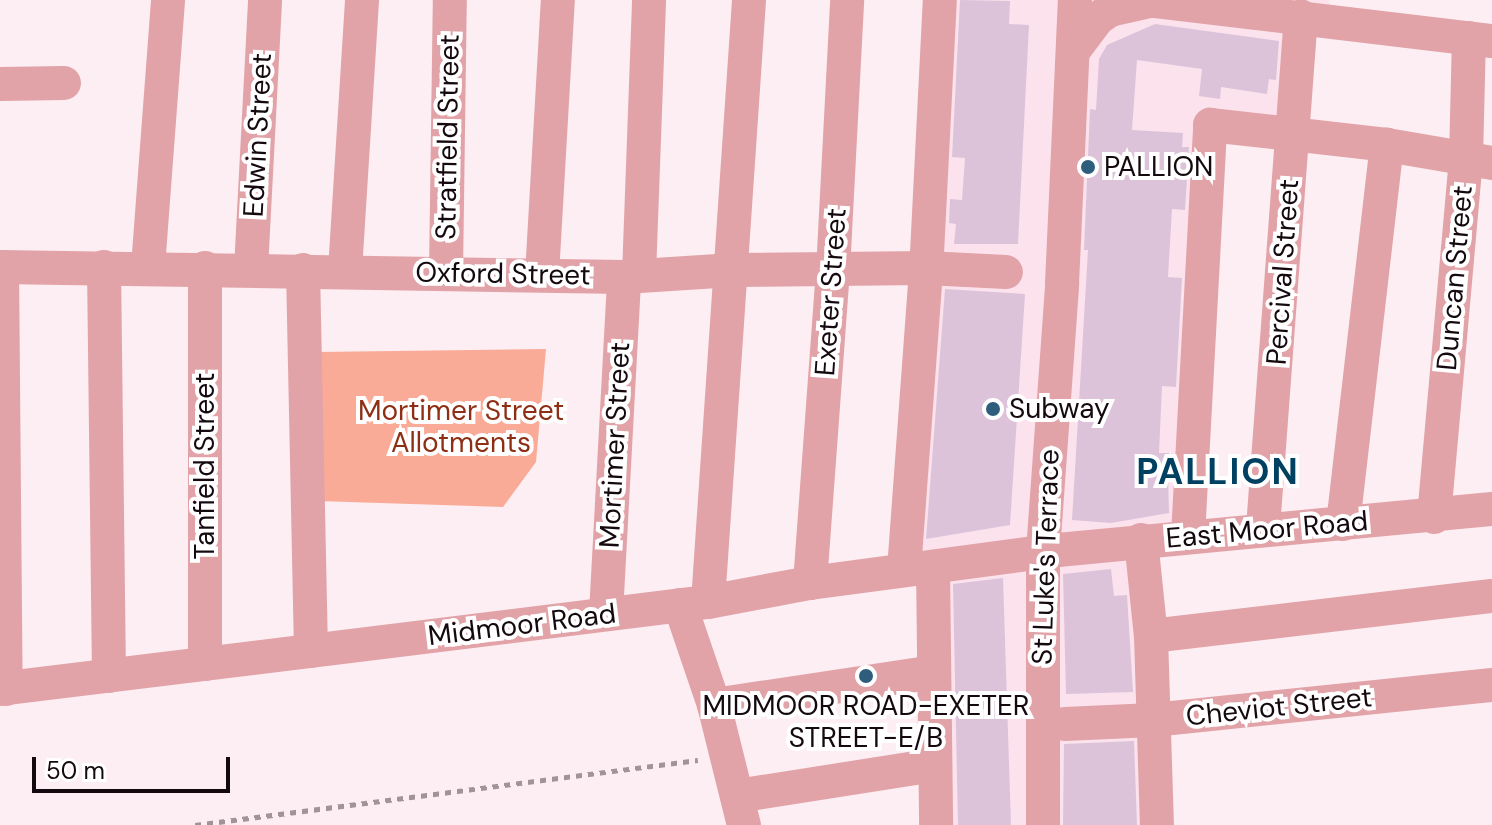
<!DOCTYPE html>
<html>
<head>
<meta charset="utf-8">
<style>
  body { margin:0 }
  #map { position:relative; width:1492px; height:825px; overflow:hidden; background:#fceef3; font-family:"DM Sans",sans-serif }
  div>[style] { position:absolute }
  .built>* { inset:0; background:#fce2ed }
  .green>* { inset:0; background:#faab97 }
  .building>* { inset:0; background:#dcc3da }
  .path>* { height:5px; margin-top:-2.5px; transform-origin:0; background:repeating-linear-gradient(90deg,#a19499 0 6px,transparent 0 12px) }
  .minor>* { height:34px; margin:-17px; padding:0 17px; transform-origin:17px; border-radius:17px; background:#e1a3a8 }
  .dots>* { width:22px; height:22px; translate:-50% -50%; box-sizing:border-box; border:4px solid #fff; border-radius:50% }
  span { translate:-50% -50%; white-space:nowrap; text-align:center; line-height:1.15; -webkit-text-stroke:8px #fff; paint-order:stroke }
  .street-label { font-size:28px; color:#14090e }
  .poi-label { font-size:28px; color:#14090e }
  .left { translate:0 -50%; text-align:left }
  .park-label { font-size:28px; color:#8e2f15 }
  .district-label { font-size:36px; color:#004060; font-weight:700; letter-spacing:2px }
  .scale { position:absolute; left:32px; top:757px; width:198px; height:36px; box-sizing:border-box; border:4px solid #14090e; border-top:0; padding-left:10px; font-size:24px; line-height:28px; white-space:nowrap; color:#14090e; -webkit-text-stroke:6px #fff; paint-order:stroke }
</style>
</head>
<body>
<div id="map">
  <div class="built">
    <i style="clip-path:polygon(940px 0,1329px 0,1333px 20px,1301px 16px,1293px 135px,1211px 125px,1188px 536px,1142px 540px,1157px 825px,937px 825px,933px 569px,904px 570px)"></i>
  </div>
  <div class="green">
    <i style="clip-path:polygon(546px 349px,536px 462px,503px 507px,318px 501px,317px 352px)"></i>
  </div>
  <div class="building">
    <i style="clip-path:polygon(960px 0,1010px 1px,1009px 24px,1029px 25px,1018px 244px,954px 244px,956px 224px,949px 223px,950px 199px,962px 200px,965px 158px,952px 157px)"></i>
    <i style="clip-path:polygon(1155px 24px,1279px 41px,1276px 80px,1269px 79px,1267px 94px,1221px 87px,1220px 99px,1199px 96px,1202px 69px,1137px 60px,1132px 130px,1183px 133px,1182px 147px,1189px 147px,1185px 210px,1172px 209px,1168px 277px,1182px 278px,1176px 387px,1162px 386px,1159px 453px,1172px 453px,1171px 474px,1168px 474px,1169px 513px,1111px 523px,1072px 520px,1088px 250px,1084px 250px,1090px 109px,1096px 110px,1099px 59px,1107px 45px)"></i>
    <i style="clip-path:polygon(945px 289px,1025px 294px,1010px 525px,926px 539px)"></i>
    <i style="clip-path:polygon(1111px 569px,1114px 596px,1127px 595px,1133px 692px,1066px 694px,1063px 574px)"></i>
    <i style="clip-path:polygon(1003px 578px,1011px 825px,958px 825px,953px 584px)"></i>
    <i style="clip-path:polygon(1134px 741px,1137px 825px,1063px 825px,1064px 744px)"></i>
  </div>
  <div class="path">
    <i style="left:195px;top:825px;width:507px;rotate:-7.36deg"></i>
  </div>
  <div class="minor">
    <i style="left:1147px;top:0;width:347px;rotate:6.8deg"></i>
    <i style="left:1074px;top:50px;width:39px;rotate:-53deg"></i>
    <i style="left:1097px;top:19px;width:16px;rotate:-35deg"></i>
    <i style="left:1110px;top:10px;width:41px;rotate:-12.7deg"></i>
    <i style="left:0;top:84px;width:64px;rotate:-0.9deg"></i>
    <i style="left:0;top:267px;width:624px;rotate:0.92deg"></i>
    <i style="left:624px;top:277px;width:109px;rotate:-3.7deg"></i>
    <i style="left:733px;top:270px;width:193px;rotate:-0.6deg"></i>
    <i style="left:926px;top:268px;width:80px;rotate:2.9deg"></i>
    <i style="left:2px;top:267px;width:422px;rotate:89.5deg"></i>
    <i style="left:104px;top:267px;width:409px;rotate:89.3deg"></i>
    <i style="left:148px;top:267px;width:268px;rotate:-85.7deg"></i>
    <i style="left:251px;top:269px;width:269px;rotate:-87deg"></i>
    <i style="left:303px;top:270px;width:381px;rotate:88.8deg"></i>
    <i style="left:345px;top:271px;width:272px;rotate:-86.4deg"></i>
    <i style="left:446px;top:273px;width:273px;rotate:-89.2deg"></i>
    <i style="left:542px;top:275px;width:275px;rotate:-86.7deg"></i>
    <i style="left:639px;top:275px;width:275px;rotate:-87.9deg"></i>
    <i style="left:1434px;top:517px;width:359px;rotate:-84.9deg"></i>
    <i style="left:1466px;top:159px;width:121px;rotate:-88.6deg"></i>
    <i style="left:1343px;top:524px;width:382px;rotate:-83.4deg"></i>
    <i style="left:1263px;top:528px;width:513px;rotate:-85.76deg"></i>
    <i style="left:1188px;top:536px;width:412px;rotate:-86.9deg"></i>
    <i style="left:1210px;top:125px;width:178px;rotate:6.4deg"></i>
    <i style="left:1387px;top:145px;width:107px;rotate:9.7deg"></i>
    <i style="left:1141px;top:540px;width:97px;rotate:84.1deg"></i>
    <i style="left:1151px;top:636px;width:189px;rotate:88.2deg"></i>
    <i style="left:933px;top:568px;width:257px;rotate:89.3deg"></i>
    <i style="left:904px;top:570px;width:298px;rotate:-85.8deg"></i>
    <i style="left:926px;top:273px;width:273px;rotate:-87.1deg"></i>
    <i style="left:810px;top:583px;width:313px;rotate:-85.8deg"></i>
    <i style="left:833px;top:271px;width:271px;rotate:-87deg"></i>
    <i style="left:708px;top:602px;width:603px;rotate:-86.1deg"></i>
    <i style="left:680px;top:605px;width:106px;rotate:71.2deg"></i>
    <i style="left:714px;top:705px;width:124px;rotate:76deg"></i>
    <i style="left:606px;top:614px;width:337px;rotate:-86.9deg"></i>
    <i style="left:1151px;top:636px;width:343px;rotate:-6.7deg"></i>
    <i style="left:205px;top:664px;width:396px;rotate:-90deg"></i>
    <i style="left:0;top:689px;width:713px;rotate:-7.01deg"></i>
    <i style="left:708px;top:602px;width:104px;rotate:-10.6deg"></i>
    <i style="left:810px;top:583px;width:250px;rotate:-7.6deg"></i>
    <i style="left:1058px;top:550px;width:436px;rotate:-5.4deg"></i>
    <i style="left:714px;top:705px;width:222px;rotate:-8.5deg"></i>
    <i style="left:1065px;top:724px;width:88px;rotate:-2.6deg"></i>
    <i style="left:1153px;top:720px;width:341px;rotate:-5.9deg"></i>
    <i style="left:737px;top:796px;width:200px;rotate:-8.9deg"></i>
    <i style="left:1043px;top:825px;width:273px;rotate:-90deg"></i>
    <i style="left:1043px;top:552px;width:269px;rotate:-85.9deg"></i>
    <i style="left:1062px;top:284px;width:284px;rotate:-87.4deg"></i>
  </div>
  <div class="dots">
    <i style="left:1088px;top:167px;background:#2f5e7d"></i>
    <i style="left:993px;top:409px;background:#2f5e7d"></i>
    <i style="left:866px;top:676px;background:#2f5e7d"></i>
  </div>
  <div class="street-label">
    <span style="left:258px;top:135px;rotate:-87deg">Edwin Street</span>
    <span style="left:448px;top:137px;rotate:-89deg">Stratfield Street</span>
    <span style="left:1283px;top:272px;rotate:-86deg">Percival Street</span>
    <span style="left:503px;top:274px;rotate:1deg">Oxford Street</span>
    <span style="left:1455px;top:278px;rotate:-85deg">Duncan Street</span>
    <span style="left:831px;top:292px;rotate:-86deg">Exeter Street</span>
    <span style="left:615px;top:445px;rotate:-87deg">Mortimer Street</span>
    <span style="left:205px;top:466px;rotate:-90deg">Tanfield Street</span>
    <span style="left:1267px;top:530px;rotate:-5deg">East Moor Road</span>
    <span style="left:1046px;top:557px;rotate:-88deg">St Luke's Terrace</span>
    <span style="left:522px;top:625px;rotate:-7deg">Midmoor Road</span>
    <span style="left:1279px;top:707px;rotate:-6deg">Cheviot Street</span>
  </div>
  <div class="poi-label">
    <span class="left" style="left:1104px;top:167px">PALLION</span>
    <span class="left" style="left:1009px;top:409px">Subway</span>
    <span style="left:866px;top:722px">MIDMOOR ROAD-EXETER<br>STREET-E/B</span>
  </div>
  <div class="park-label">
    <span style="left:461px;top:427px">Mortimer Street<br>Allotments</span>
  </div>
  <div class="district-label">
    <span style="left:1218px;top:472px">PALLION</span>
  </div>
  <div class="scale">50 m</div>
</div>
</body>
</html>
